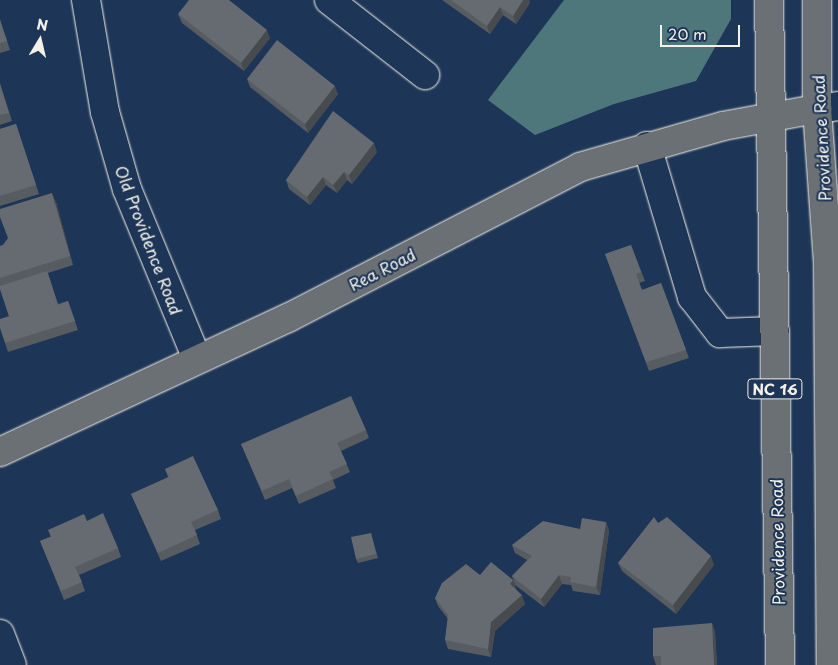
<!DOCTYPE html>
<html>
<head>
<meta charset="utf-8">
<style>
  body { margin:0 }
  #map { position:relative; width:838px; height:665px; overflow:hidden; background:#1d3557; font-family:"Playpen Sans",sans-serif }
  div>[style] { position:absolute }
  .green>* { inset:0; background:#4e777b }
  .roads { filter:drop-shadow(0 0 1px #f4f1e8) drop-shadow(0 0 1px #f4f1e8) }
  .minor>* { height:28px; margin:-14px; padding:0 14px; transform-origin:14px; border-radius:14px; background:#1d3557 }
  .major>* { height:28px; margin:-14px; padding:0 14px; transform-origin:14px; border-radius:14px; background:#6b7074 }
  .wall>* { inset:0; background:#575c60 }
  .shaded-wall>* { inset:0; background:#474b4e }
  .building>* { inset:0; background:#656b70 }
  span { translate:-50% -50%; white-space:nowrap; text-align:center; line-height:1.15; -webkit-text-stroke:4px #1d3557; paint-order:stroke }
  .shield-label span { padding:1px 4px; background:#1d3557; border:1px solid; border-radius:4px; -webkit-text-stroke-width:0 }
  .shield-label { font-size:15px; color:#f4f1e8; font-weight:700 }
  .street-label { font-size:16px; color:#f4f1e8 }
  .north { position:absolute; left:15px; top:15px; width:50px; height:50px; -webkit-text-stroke:4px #1d3557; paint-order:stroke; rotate:9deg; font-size:14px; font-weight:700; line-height:20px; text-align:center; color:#f4f1e8 }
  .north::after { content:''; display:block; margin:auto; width:18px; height:22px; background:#f4f1e8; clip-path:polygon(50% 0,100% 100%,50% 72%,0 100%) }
  .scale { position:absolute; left:660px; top:25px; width:80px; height:22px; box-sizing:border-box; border:2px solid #f4f1e8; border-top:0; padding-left:6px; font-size:15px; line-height:18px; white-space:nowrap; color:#f4f1e8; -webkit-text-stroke:4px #1d3557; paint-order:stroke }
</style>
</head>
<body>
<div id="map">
  <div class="green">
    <i style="clip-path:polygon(564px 0,731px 0,731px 19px,696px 81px,614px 104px,535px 135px,488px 100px)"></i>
  </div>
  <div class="roads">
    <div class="minor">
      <i style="left:86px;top:0;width:114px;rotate:80.4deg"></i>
      <i style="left:105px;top:112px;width:80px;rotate:74.1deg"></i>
      <i style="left:127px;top:189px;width:184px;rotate:67.6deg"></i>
      <i style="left:329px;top:0;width:122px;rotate:38deg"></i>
      <i style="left:817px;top:109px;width:21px;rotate:-8deg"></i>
      <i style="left:647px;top:146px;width:158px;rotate:73.4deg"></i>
      <i style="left:692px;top:297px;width:46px;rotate:52.1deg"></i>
      <i style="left:720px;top:333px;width:55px;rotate:-2.1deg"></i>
      <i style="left:0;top:634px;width:33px;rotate:69deg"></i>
    </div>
    <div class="major">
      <i style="left:769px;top:0;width:665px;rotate:89.05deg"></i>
      <i style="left:817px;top:0;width:109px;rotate:90deg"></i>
      <i style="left:817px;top:109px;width:152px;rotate:85.9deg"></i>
      <i style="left:828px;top:261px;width:404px;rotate:89.6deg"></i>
      <i style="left:0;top:452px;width:318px;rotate:-25deg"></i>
      <i style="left:288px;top:318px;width:329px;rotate:-27.3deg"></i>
      <i style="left:580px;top:167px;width:149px;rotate:-16deg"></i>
      <i style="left:723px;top:126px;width:96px;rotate:-10.3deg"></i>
    </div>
  </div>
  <div class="wall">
    <i style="clip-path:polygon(442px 0,529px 0,530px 3px,516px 24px,503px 15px,490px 34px)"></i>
    <i style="clip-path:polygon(178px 14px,270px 38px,244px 71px,182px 23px)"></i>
    <i style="clip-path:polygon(0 19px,10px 50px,0 53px)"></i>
    <i style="clip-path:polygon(247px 79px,338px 94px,308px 133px,250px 87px)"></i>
    <i style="clip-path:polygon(0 83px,12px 121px,0 125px)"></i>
    <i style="clip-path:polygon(16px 124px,39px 194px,0 206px,0 129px)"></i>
    <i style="clip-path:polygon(377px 152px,352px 184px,347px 180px,337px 193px,326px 185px,310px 205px,289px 189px,286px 180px)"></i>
    <i style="clip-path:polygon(56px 202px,73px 265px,48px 273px,58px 304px,68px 301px,78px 330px,8px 352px,5px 343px,9px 316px,0 289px,0 246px,3px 245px)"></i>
    <i style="clip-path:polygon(631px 245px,645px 281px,639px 283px,642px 290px,661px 283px,689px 358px,649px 371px,605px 254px)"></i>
    <i style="clip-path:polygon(366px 430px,369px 438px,341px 451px,350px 472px,333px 480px,336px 488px,299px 504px,292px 488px,265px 500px,241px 444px)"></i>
    <i style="clip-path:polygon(165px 469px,218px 510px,221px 519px,195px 530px,200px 544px,161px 561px,131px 494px,168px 477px)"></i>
    <i style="clip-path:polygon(87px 521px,118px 548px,121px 557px,79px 575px,85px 591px,64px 600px,40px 541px)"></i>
    <i style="clip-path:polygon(606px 522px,609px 531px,600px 595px,573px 591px,571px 585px,562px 584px,544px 607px,515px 585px,512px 576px,527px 560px,515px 553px,512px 545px,580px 529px)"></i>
    <i style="clip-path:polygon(658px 523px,714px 565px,676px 614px,622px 571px,618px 563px)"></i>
    <i style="clip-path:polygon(371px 533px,378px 558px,358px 563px,356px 559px)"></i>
    <i style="clip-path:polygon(480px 575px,513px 580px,516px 589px,525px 604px,495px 631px,491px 657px,448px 649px,445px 640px,448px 619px,438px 606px,435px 598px)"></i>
    <i style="clip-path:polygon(712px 623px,715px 632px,717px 665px,656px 665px,653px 656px)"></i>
  </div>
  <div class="shaded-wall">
    <i style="clip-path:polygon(523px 0,529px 0,530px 3px,516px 24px,513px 16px)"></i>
    <i style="clip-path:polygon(500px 7px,503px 15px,490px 34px,487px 26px)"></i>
    <i style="clip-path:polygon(267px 30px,270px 38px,244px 71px,241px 63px)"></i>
    <i style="clip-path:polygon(335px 86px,338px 94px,308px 133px,305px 124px)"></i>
    <i style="clip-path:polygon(374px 143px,377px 152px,352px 184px,349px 175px)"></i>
    <i style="clip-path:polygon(344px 172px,347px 180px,337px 193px,333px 185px)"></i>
    <i style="clip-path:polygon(323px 177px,326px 185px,310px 205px,307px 197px)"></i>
    <i style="clip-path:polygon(52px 193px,56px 202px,73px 265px,70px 256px)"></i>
    <i style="clip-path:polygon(606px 522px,609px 531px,600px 595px,596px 587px)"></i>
    <i style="clip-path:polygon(711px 556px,714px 565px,676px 614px,673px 605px)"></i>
    <i style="clip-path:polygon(559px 575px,562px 584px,544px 607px,541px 599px)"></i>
    <i style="clip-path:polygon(513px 580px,516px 589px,510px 584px)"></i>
    <i style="clip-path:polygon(522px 595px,525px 604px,495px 631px,491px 657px,488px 649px,491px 622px)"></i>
    <i style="clip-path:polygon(712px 623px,715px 632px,717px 665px,714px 665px)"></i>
  </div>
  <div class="building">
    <i style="clip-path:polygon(189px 0,229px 0,267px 30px,241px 63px,178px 14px)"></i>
    <i style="clip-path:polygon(451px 0,523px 0,513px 16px,500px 7px,487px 26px)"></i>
    <i style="clip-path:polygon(0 21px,7px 41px,0 43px)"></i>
    <i style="clip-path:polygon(277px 40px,335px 86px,305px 124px,247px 79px)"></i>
    <i style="clip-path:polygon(0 85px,9px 113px,0 115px)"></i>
    <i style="clip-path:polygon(333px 111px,374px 143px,349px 175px,344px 172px,333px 185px,323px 177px,307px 197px,286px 180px)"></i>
    <i style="clip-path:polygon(16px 124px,36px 185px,0 196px,0 129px)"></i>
    <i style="clip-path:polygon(52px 193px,70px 256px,0 278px,0 246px,3px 245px,8px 238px,0 217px,0 209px)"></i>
    <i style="clip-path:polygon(631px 245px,641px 272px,636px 274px,642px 290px,661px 283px,686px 350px,646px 362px,605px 254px)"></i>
    <i style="clip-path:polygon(47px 271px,58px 305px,68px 301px,75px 321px,5px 343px,0 328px,0 319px,9px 316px,0 289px,0 286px)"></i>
    <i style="clip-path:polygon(351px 396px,366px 430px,337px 443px,347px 464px,329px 472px,333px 479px,296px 496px,289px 479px,262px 491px,241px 444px)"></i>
    <i style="clip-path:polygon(193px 456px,218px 510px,191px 522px,197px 535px,158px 553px,131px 494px,169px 477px,165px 469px)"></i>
    <i style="clip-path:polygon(103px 513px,118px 548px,75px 567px,82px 582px,61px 591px,40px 541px,51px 537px,48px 530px,84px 514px,87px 521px)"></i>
    <i style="clip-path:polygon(654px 517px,658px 523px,667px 517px,711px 556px,673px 605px,618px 563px)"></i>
    <i style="clip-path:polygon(582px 518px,606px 522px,596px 587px,570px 582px,571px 577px,559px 575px,541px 599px,512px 576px,532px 556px,512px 545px,543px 521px,580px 529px)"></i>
    <i style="clip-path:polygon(371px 533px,376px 554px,356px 559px,351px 537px)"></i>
    <i style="clip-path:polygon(491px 562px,513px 580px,510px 584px,522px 595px,491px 622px,488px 649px,445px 640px,448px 615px,435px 598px,442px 583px,466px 564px,480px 575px)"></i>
    <i style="clip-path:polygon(712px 623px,714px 665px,661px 665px,661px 656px,653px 656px,653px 628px)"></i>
  </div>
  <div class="shield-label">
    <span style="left:775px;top:389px">NC 16</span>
  </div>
  <div class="street-label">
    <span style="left:821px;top:138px;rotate:-93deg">Providence Road</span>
    <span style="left:149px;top:240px;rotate:69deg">Old Providence Road</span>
    <span style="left:382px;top:269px;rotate:-27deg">Rea Road</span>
    <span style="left:777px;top:542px;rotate:-91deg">Providence Road</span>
  </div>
  <div class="north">N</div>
  <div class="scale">20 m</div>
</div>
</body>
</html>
